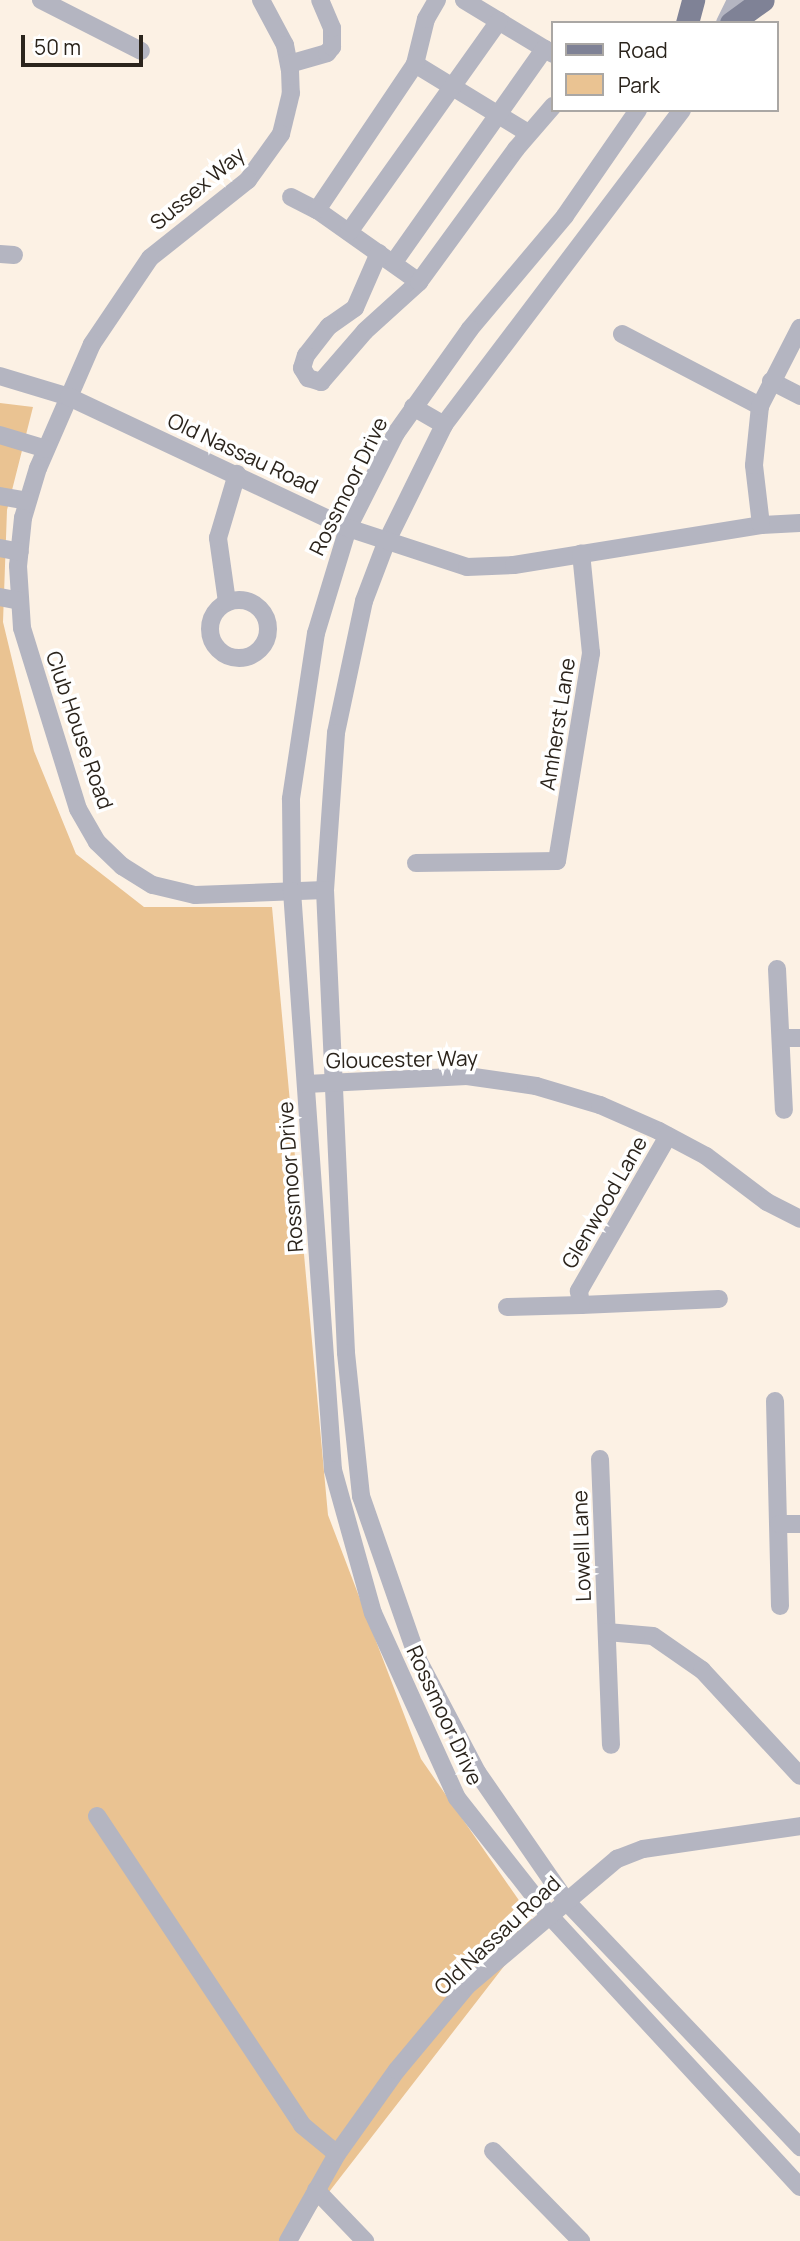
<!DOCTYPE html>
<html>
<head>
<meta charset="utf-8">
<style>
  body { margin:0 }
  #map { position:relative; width:800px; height:2241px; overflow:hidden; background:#fcf1e4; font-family:Manrope,sans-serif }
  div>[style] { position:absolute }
  .green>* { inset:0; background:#eac392 }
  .minor>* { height:18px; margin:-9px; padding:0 9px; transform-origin:9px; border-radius:9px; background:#b4b5c1 }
  .minor>.ring { margin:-9px; padding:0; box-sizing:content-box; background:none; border:18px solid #b4b5c1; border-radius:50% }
  .major>* { height:23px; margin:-11.5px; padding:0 11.5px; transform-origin:11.5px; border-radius:11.5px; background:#7f8296 }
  span { translate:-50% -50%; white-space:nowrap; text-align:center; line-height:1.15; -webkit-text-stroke:7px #fff; paint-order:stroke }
  .street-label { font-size:21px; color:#2b241c }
  .legend { position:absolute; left:551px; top:21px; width:228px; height:91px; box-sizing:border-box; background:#fff; border:2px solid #aaa7a4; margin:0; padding:9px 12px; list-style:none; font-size:21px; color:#2b241c }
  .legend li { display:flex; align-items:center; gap:14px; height:35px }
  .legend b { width:35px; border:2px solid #aaa7a4 }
  .scale { position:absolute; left:21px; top:35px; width:122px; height:32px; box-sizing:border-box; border:4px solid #2b241c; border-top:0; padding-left:9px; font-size:21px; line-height:24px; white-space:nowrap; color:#2b241c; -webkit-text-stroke:5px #fff; paint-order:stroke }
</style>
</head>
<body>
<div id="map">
  <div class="green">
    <i style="clip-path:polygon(0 403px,33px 407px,7px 510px,3px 622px,34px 751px,76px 854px,144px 907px,272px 907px,328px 1515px,421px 1759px,536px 1925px,291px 2241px,0 2241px)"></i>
  </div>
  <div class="minor">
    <i style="left:41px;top:0;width:112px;rotate:27deg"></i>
    <i style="left:261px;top:0;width:51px;rotate:61.9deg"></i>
    <i style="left:285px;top:45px;width:25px;rotate:79deg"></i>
    <i style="left:290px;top:70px;width:23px;rotate:88deg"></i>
    <i style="left:291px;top:93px;width:42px;rotate:103.7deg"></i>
    <i style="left:281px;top:134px;width:57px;rotate:125.7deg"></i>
    <i style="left:248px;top:180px;width:125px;rotate:141.5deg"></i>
    <i style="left:150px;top:258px;width:104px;rotate:124deg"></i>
    <i style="left:92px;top:344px;width:135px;rotate:113.5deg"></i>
    <i style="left:38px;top:468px;width:52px;rotate:106.7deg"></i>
    <i style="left:23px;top:518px;width:48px;rotate:95.9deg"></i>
    <i style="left:18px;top:566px;width:62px;rotate:86.3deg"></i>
    <i style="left:22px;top:628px;width:189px;rotate:72.8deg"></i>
    <i style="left:78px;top:809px;width:38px;rotate:60deg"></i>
    <i style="left:97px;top:842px;width:35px;rotate:44deg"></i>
    <i style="left:122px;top:866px;width:36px;rotate:32deg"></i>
    <i style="left:153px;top:885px;width:43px;rotate:13.4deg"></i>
    <i style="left:195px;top:895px;width:130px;rotate:-2.2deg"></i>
    <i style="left:464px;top:0;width:104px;rotate:31.2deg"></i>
    <i style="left:725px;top:23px;width:25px;rotate:-64deg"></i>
    <i style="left:289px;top:64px;width:40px;rotate:-16deg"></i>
    <i style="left:327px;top:53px;width:8px;rotate:-50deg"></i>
    <i style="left:332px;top:47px;width:19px;rotate:-90deg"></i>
    <i style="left:332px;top:28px;width:30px;rotate:-113deg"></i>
    <i style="left:415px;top:64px;width:132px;rotate:31.4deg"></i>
    <i style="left:638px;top:110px;width:129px;rotate:124.6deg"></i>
    <i style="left:565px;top:216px;width:148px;rotate:130.1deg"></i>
    <i style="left:470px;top:329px;width:128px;rotate:125.4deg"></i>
    <i style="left:396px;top:433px;width:106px;rotate:116.8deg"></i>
    <i style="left:348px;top:528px;width:110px;rotate:106.9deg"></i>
    <i style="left:316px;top:633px;width:168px;rotate:98.6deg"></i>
    <i style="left:291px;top:799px;width:92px;rotate:89.4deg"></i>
    <i style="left:292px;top:891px;width:580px;rotate:85.95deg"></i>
    <i style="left:333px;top:1470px;width:148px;rotate:74.4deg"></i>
    <i style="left:373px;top:1613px;width:203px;rotate:65.6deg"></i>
    <i style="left:457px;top:1798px;width:149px;rotate:51.8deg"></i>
    <i style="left:549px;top:1915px;width:370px;rotate:47.3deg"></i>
    <i style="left:682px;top:110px;width:395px;rotate:127.1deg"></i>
    <i style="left:444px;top:425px;width:131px;rotate:116.2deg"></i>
    <i style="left:386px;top:543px;width:62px;rotate:110.8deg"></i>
    <i style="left:364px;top:601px;width:135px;rotate:102deg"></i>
    <i style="left:336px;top:733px;width:157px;rotate:94deg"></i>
    <i style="left:325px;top:890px;width:463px;rotate:87.4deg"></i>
    <i style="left:346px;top:1353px;width:144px;rotate:84deg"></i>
    <i style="left:361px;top:1496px;width:174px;rotate:70.8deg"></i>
    <i style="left:418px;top:1660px;width:127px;rotate:62.2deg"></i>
    <i style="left:477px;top:1772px;width:157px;rotate:55.4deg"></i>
    <i style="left:566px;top:1901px;width:340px;rotate:46.4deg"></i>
    <i style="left:291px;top:197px;width:29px;rotate:27deg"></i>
    <i style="left:317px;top:210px;width:125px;rotate:35.2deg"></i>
    <i style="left:317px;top:210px;width:176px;rotate:-56.1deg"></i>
    <i style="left:415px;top:64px;width:46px;rotate:-76.3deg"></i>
    <i style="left:426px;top:19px;width:22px;rotate:-60deg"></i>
    <i style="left:349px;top:232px;width:259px;rotate:-54.6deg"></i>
    <i style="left:379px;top:253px;width:60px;rotate:113.6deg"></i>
    <i style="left:355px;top:308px;width:32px;rotate:145deg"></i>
    <i style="left:329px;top:326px;width:37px;rotate:128deg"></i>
    <i style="left:306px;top:355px;width:14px;rotate:107deg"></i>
    <i style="left:302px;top:368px;width:12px;rotate:59deg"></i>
    <i style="left:308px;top:378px;width:14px;rotate:17deg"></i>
    <i style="left:321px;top:382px;width:67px;rotate:-49.2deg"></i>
    <i style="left:365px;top:331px;width:73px;rotate:-42.2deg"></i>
    <i style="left:419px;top:282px;width:165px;rotate:-53.9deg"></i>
    <i style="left:516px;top:149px;width:57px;rotate:-49.3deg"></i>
    <i style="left:0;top:254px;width:14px;rotate:4deg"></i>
    <i style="left:394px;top:262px;width:261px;rotate:-54.8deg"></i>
    <i style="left:622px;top:334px;width:156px;rotate:27.6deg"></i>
    <i style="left:0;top:376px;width:72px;rotate:16.9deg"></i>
    <i style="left:69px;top:397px;width:308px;rotate:25.2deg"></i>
    <i style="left:348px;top:528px;width:125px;rotate:18.1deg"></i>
    <i style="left:467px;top:567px;width:47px;rotate:-2.4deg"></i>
    <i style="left:514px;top:565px;width:250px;rotate:-9.2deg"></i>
    <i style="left:761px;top:525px;width:39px;rotate:-3deg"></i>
    <i style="left:771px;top:381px;width:33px;rotate:27deg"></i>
    <i style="left:413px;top:407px;width:36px;rotate:30deg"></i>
    <i style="left:0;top:435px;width:48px;rotate:16.9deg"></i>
    <i style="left:0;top:496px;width:28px;rotate:10deg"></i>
    <i style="left:761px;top:525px;width:60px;rotate:-96.7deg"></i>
    <i style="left:754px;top:465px;width:59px;rotate:-84.2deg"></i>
    <i style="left:760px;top:406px;width:88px;rotate:-62.9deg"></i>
    <i style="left:0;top:548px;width:20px;rotate:11deg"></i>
    <i style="left:0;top:597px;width:20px;rotate:11deg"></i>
    <i class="ring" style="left:210px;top:600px;width:40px;height:40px"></i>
    <i style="left:227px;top:602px;width:65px;rotate:-98deg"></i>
    <i style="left:218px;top:538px;width:67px;rotate:-73.5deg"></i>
    <i style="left:416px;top:863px;width:141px;rotate:-0.8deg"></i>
    <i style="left:557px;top:861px;width:211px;rotate:-80.7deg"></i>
    <i style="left:591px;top:653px;width:100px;rotate:-95.7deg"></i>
    <i style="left:777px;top:969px;width:141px;rotate:87.2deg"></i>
    <i style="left:781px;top:1038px;width:19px"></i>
    <i style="left:306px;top:1084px;width:161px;rotate:-2.8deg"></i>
    <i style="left:467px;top:1076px;width:70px;rotate:8.2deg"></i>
    <i style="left:536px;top:1086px;width:67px;rotate:16.5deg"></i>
    <i style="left:600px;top:1105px;width:64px;rotate:23.8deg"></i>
    <i style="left:659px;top:1131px;width:53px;rotate:28deg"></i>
    <i style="left:706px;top:1156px;width:76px;rotate:37deg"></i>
    <i style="left:767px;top:1202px;width:37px;rotate:27deg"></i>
    <i style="left:668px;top:1136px;width:179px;rotate:119.9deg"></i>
    <i style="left:579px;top:1291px;width:14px;rotate:82deg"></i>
    <i style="left:581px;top:1305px;width:138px;rotate:-2.5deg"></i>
    <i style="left:507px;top:1307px;width:74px;rotate:-1.5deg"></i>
    <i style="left:775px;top:1401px;width:205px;rotate:88.6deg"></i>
    <i style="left:600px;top:1459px;width:286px;rotate:87.8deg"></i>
    <i style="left:779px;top:1524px;width:21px"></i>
    <i style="left:607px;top:1632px;width:46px;rotate:5deg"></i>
    <i style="left:653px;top:1636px;width:60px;rotate:34.8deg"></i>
    <i style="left:702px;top:1670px;width:144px;rotate:47.2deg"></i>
    <i style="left:97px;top:1816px;width:371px;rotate:56.4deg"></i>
    <i style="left:302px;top:2125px;width:45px;rotate:39.6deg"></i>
    <i style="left:493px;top:2151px;width:126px;rotate:45.6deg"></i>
    <i style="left:316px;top:2190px;width:71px;rotate:46.1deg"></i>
    <i style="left:288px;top:2241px;width:100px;rotate:-60.6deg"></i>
    <i style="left:337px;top:2154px;width:103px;rotate:-54.5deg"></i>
    <i style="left:397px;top:2070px;width:109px;rotate:-50.2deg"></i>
    <i style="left:467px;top:1986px;width:197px;rotate:-40.3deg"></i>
    <i style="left:617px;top:1859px;width:28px;rotate:-21deg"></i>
    <i style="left:643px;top:1849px;width:159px;rotate:-8.3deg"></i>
  </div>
  <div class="major">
    <i style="left:687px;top:23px;width:24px;rotate:-75deg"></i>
    <i style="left:731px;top:23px;width:39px;rotate:-36deg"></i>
  </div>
  <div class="street-label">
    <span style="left:197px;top:188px;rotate:-40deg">Sussex Way</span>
    <span style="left:243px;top:453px;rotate:25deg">Old Nassau Road</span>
    <span style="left:348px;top:486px;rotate:-64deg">Rossmoor Drive</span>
    <span style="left:557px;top:724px;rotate:-81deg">Amherst Lane</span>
    <span style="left:80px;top:730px;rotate:71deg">Club House Road</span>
    <span style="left:402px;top:1059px;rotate:-1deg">Gloucester Way</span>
    <span style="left:290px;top:1177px;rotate:-94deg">Rossmoor Drive</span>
    <span style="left:604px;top:1202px;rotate:-60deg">Glenwood Lane</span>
    <span style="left:581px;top:1546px;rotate:-92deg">Lowell Lane</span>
    <span style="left:445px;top:1715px;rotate:65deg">Rossmoor Drive</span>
    <span style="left:497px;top:1935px;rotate:-43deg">Old Nassau Road</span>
  </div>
  <ul class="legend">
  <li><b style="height:9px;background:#7f8296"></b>Road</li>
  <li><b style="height:19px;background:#eac392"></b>Park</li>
  </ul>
  <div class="scale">50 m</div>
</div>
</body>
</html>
